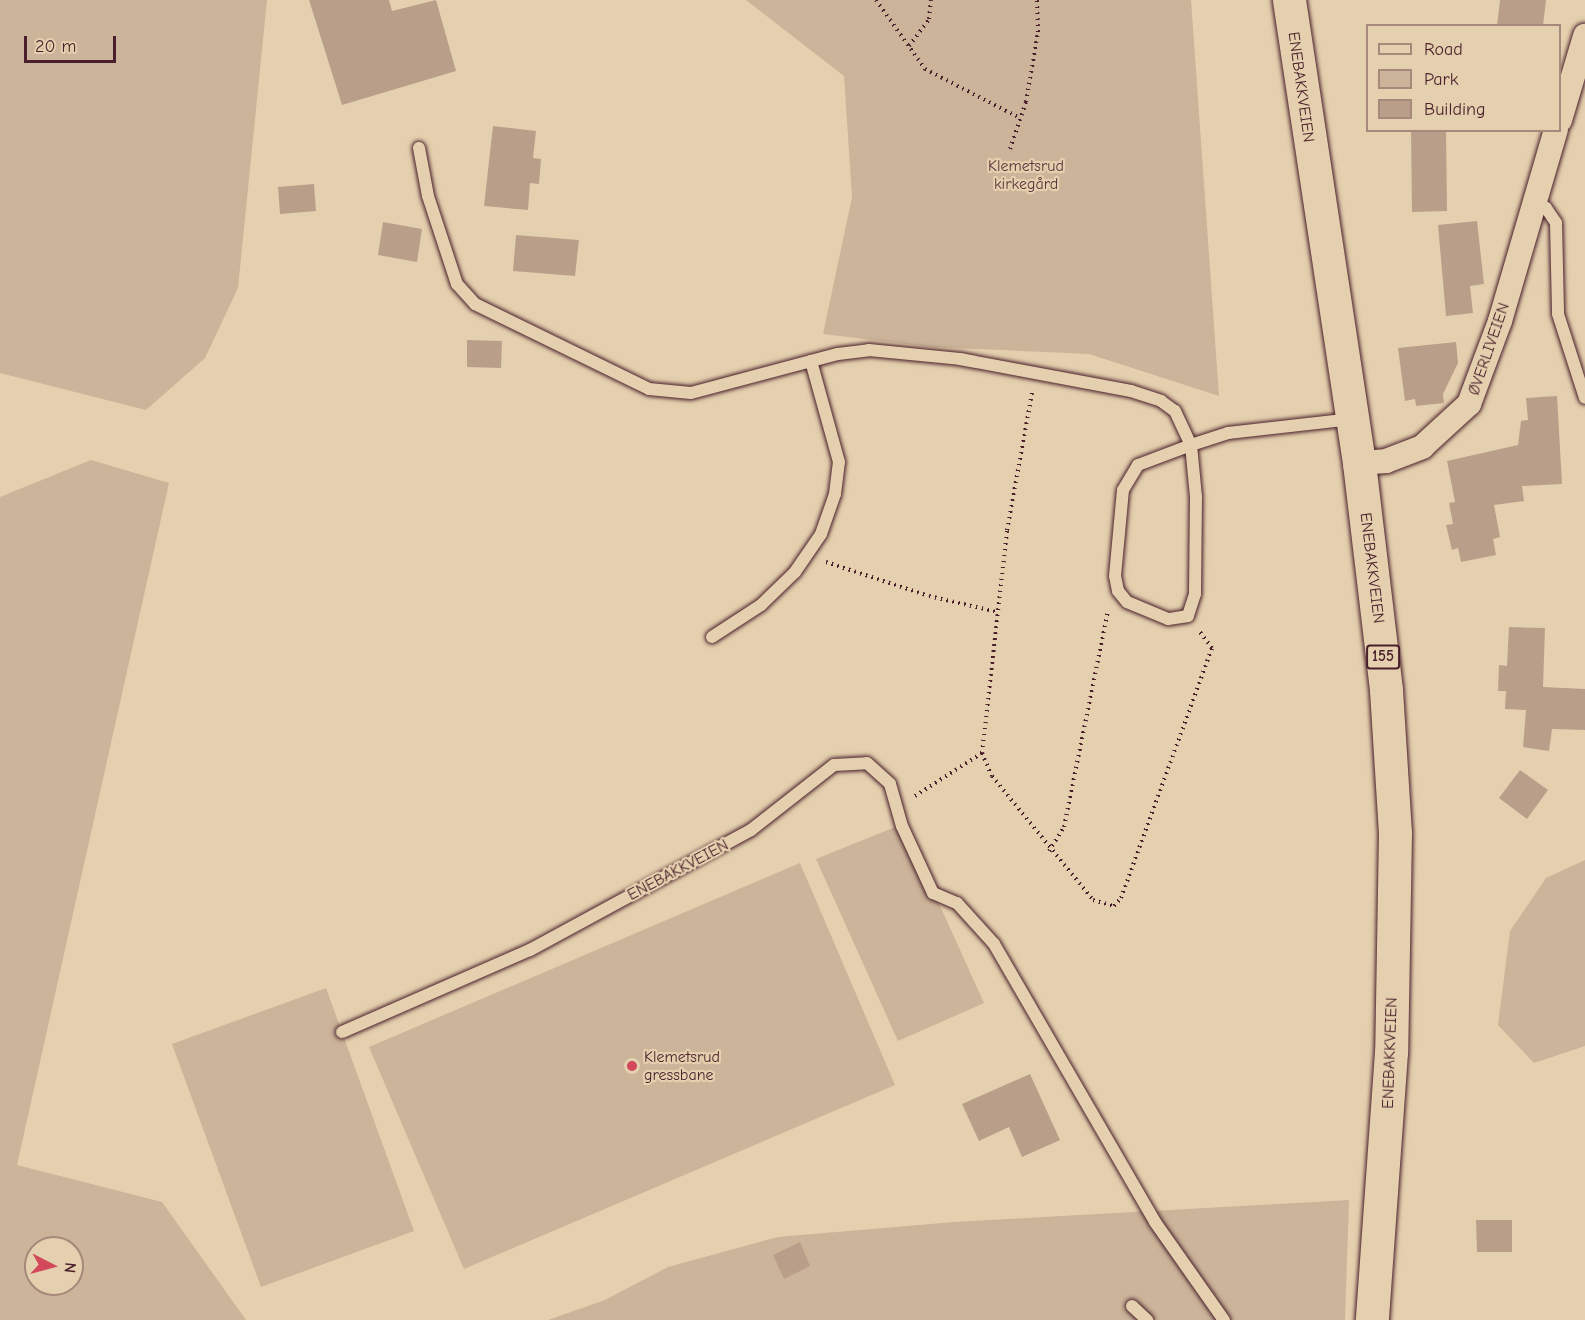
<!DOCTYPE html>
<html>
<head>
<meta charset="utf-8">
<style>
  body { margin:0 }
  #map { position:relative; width:1585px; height:1320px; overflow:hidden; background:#e4d0ae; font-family:"Comic Neue",sans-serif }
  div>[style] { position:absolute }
  .green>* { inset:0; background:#cbb499 }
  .building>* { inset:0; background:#b99f8a }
  .path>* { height:4px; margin-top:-2px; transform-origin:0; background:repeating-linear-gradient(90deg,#4a1f2b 0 1.5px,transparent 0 6px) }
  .roads { filter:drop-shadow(0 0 2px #4a1f2b) drop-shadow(0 0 2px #4a1f2b) }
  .lane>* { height:12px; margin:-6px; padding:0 6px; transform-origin:6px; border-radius:6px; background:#e4d0ae }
  .street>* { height:24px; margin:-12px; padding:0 12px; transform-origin:12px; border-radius:12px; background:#e4d0ae }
  .primary>* { height:33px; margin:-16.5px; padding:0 16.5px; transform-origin:16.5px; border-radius:16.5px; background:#e4d0ae }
  .dots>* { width:16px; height:16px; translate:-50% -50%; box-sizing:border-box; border:3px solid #e4d0ae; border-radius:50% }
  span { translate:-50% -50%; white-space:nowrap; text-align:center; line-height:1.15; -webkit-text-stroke:4.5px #e4d0ae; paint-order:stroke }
  .shield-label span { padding:2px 4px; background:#e4d0ae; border:2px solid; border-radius:4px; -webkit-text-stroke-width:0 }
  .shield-label { font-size:15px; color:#4a1f2b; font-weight:700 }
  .street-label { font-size:16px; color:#4a1f2b }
  .park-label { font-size:16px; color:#5d353c }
  .poi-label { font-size:16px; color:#4a1f2b }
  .left { translate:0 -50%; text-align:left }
  .legend { position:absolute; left:1366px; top:24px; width:195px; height:108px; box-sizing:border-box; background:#e4d0ae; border:2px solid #a6897a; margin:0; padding:8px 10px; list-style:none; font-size:18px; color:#4a1f2b }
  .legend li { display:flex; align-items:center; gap:12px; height:30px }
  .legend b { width:30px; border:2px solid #a6897a }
  .north { position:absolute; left:24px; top:1236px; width:60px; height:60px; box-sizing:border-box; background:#e4d0ae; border:2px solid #a6897a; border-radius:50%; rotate:96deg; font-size:16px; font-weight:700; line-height:24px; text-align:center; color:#4a1f2b }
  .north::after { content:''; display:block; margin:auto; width:21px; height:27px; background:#d1495b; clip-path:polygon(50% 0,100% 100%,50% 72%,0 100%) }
  .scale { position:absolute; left:24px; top:36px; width:92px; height:27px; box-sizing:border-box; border:3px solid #4a1f2b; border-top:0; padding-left:8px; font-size:18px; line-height:21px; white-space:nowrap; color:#4a1f2b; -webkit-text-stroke:4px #e4d0ae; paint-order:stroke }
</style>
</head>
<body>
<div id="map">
  <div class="green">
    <i style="clip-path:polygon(0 0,267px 0,238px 288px,205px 358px,146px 410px,0 373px)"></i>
    <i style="clip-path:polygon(746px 0,1191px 0,1219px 396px,1089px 354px,931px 347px,823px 334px,852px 197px,844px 76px)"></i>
    <i style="clip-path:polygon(evenodd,91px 460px,169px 483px,17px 1165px,162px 1202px,246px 1320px,0 1320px,0 497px,91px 460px,36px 1248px,72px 1248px,72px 1284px,36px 1284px,36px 1248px)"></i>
    <i style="clip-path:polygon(903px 824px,984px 1003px,898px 1041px,816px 859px)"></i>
    <i style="clip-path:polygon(1585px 860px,1585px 1046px,1534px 1063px,1498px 1025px,1510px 931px,1546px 878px)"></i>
    <i style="clip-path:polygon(800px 863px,895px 1085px,464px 1269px,369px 1047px)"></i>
    <i style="clip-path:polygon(326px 988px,414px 1231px,261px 1287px,172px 1044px)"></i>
    <i style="clip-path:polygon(1349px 1200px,1345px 1320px,548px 1320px,605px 1300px,668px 1267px,778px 1237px,954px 1222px)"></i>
  </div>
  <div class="building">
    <i style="clip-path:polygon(309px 0,389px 0,392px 11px,436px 0,456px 71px,342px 105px)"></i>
    <i style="clip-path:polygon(1500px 0,1546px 0,1543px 26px,1497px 26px)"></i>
    <i style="clip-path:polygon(493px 126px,536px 131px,533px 158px,541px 159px,539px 184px,530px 183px,528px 210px,484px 206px)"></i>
    <i style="clip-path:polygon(1411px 130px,1446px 130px,1447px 211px,1412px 212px)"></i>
    <i style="clip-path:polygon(314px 184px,316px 211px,280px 214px,278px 187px)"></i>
    <i style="clip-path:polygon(1477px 221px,1484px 284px,1470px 286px,1473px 313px,1446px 316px,1438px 225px)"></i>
    <i style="clip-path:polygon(383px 222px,422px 229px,417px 262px,378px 255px)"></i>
    <i style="clip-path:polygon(516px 235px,579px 240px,575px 276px,513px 271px)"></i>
    <i style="clip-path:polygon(467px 340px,502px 341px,501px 368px,467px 367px)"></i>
    <i style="clip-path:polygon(1456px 342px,1458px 363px,1443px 394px,1444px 403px,1416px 406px,1415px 399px,1405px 401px,1398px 348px)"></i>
    <i style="clip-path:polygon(1557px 396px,1562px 484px,1522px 486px,1524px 501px,1494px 505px,1500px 537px,1493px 539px,1496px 555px,1461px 562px,1458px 548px,1452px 550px,1446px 525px,1453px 524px,1449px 503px,1455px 502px,1447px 461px,1518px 445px,1521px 421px,1528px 420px,1526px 398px)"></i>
    <i style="clip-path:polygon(1509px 627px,1545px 628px,1543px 687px,1585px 689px,1585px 730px,1552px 729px,1549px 751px,1523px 747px,1526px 710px,1505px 709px,1506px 691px,1498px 691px,1499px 665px,1507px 666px)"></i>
    <i style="clip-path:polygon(1520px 770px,1548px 790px,1527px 819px,1499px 798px)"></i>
    <i style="clip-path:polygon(1030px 1074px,1060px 1140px,1022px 1157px,1009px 1127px,979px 1141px,962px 1104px)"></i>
    <i style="clip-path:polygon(1476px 1220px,1512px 1220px,1512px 1252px,1477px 1252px)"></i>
    <i style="clip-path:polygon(800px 1242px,810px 1266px,784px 1279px,773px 1255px)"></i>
  </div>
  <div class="path">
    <i style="left:876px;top:0;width:85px;rotate:54.6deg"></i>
    <i style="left:925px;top:69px;width:107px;rotate:27.3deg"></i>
    <i style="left:909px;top:46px;width:34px;rotate:-53deg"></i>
    <i style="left:929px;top:19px;width:19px;rotate:-84deg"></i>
    <i style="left:1010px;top:149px;width:50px;rotate:-71.2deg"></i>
    <i style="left:1026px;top:102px;width:71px;rotate:-80.3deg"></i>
    <i style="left:1038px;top:32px;width:32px;rotate:-92deg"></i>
    <i style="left:1032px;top:393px;width:140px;rotate:100.3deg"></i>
    <i style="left:1007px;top:531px;width:223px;rotate:96.4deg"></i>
    <i style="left:982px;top:753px;width:25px;rotate:67deg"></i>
    <i style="left:992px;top:776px;width:160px;rotate:50.8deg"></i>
    <i style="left:1093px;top:900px;width:22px;rotate:16deg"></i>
    <i style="left:1114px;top:906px;width:11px;rotate:-49deg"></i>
    <i style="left:1121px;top:898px;width:266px;rotate:-70deg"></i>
    <i style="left:1212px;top:648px;width:21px;rotate:-127deg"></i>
    <i style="left:826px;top:562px;width:108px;rotate:18.3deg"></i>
    <i style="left:929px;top:596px;width:71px;rotate:13.1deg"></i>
    <i style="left:915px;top:796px;width:80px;rotate:-32.7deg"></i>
    <i style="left:1049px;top:851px;width:28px;rotate:-58deg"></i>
    <i style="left:1064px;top:827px;width:220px;rotate:-78.5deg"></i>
  </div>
  <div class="roads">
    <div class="lane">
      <i style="left:419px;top:148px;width:49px;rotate:79.4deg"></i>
      <i style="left:428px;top:196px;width:93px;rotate:71.8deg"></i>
      <i style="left:457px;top:284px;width:27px;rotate:48deg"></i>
      <i style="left:475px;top:304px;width:194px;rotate:26deg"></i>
      <i style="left:649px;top:389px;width:42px;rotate:5.4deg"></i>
      <i style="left:691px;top:393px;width:152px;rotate:-14.9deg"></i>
      <i style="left:838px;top:354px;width:31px;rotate:-7deg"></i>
      <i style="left:869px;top:350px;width:91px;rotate:5.6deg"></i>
      <i style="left:960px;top:359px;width:174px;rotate:10.6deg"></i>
      <i style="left:1131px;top:391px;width:32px;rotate:18deg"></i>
      <i style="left:1161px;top:401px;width:17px;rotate:36deg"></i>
      <i style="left:1175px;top:411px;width:38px;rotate:65deg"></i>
      <i style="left:1191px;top:445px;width:52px;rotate:84.5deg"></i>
      <i style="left:1196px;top:497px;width:97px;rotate:90.6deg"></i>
      <i style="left:1195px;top:594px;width:23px;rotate:108deg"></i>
      <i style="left:1188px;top:616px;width:20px;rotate:171deg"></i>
      <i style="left:1168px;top:619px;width:44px;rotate:-157.5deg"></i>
      <i style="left:1127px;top:602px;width:14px;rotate:-129deg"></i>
      <i style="left:1118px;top:591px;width:15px;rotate:-101deg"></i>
      <i style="left:1115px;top:576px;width:86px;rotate:-84.7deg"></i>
      <i style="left:1123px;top:490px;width:29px;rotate:-59deg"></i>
      <i style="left:1138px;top:465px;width:57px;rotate:-20.7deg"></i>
      <i style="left:1191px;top:445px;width:39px;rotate:-18deg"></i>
      <i style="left:1228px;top:433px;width:125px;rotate:-6.4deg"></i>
      <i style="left:1535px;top:203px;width:12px;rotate:24deg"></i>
      <i style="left:1546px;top:208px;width:18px;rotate:56deg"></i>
      <i style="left:1556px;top:223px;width:91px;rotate:88.7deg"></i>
      <i style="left:1558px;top:314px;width:88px;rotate:72.2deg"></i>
      <i style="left:712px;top:637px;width:59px;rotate:-33.1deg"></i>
      <i style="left:761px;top:605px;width:47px;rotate:-44.1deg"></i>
      <i style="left:795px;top:572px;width:46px;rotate:-55.6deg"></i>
      <i style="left:821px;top:534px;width:42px;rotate:-70.7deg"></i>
      <i style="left:835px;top:494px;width:32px;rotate:-83deg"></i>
      <i style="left:839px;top:462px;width:105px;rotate:-105.5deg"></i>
      <i style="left:342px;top:1032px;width:205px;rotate:-23.6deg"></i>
      <i style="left:530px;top:950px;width:251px;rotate:-28.5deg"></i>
      <i style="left:751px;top:830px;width:105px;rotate:-38.1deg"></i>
      <i style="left:834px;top:765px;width:33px;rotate:-3deg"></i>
      <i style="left:867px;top:763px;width:31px;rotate:42deg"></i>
      <i style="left:890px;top:784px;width:44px;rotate:74.1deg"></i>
      <i style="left:902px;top:826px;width:74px;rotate:65.2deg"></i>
      <i style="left:933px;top:893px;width:26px;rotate:23deg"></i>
      <i style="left:957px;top:903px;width:55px;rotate:47.9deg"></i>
      <i style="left:994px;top:944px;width:321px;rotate:59.9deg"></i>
      <i style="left:1155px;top:1222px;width:120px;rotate:54.9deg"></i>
      <i style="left:1132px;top:1306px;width:21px;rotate:43deg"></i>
    </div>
    <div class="street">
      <i style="left:1560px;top:120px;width:88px;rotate:-73.4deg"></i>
      <i style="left:1359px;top:463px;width:27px;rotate:-4deg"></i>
      <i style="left:1386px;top:461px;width:39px;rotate:-21deg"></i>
      <i style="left:1422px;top:447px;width:64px;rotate:-42.5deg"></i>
      <i style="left:1469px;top:404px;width:89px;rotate:-69.5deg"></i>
      <i style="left:1500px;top:321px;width:199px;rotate:-73.7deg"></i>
    </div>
    <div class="primary">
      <i style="left:1289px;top:0;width:468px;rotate:81.4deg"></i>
      <i style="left:1359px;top:463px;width:229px;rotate:83.2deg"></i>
      <i style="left:1386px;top:690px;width:143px;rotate:86.4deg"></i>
      <i style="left:1395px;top:833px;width:219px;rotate:91deg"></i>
      <i style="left:1391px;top:1052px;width:269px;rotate:94.1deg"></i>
    </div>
  </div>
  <div class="dots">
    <i style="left:632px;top:1066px;background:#d1495b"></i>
  </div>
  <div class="shield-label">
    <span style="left:1383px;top:657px">155</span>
  </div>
  <div class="street-label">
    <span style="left:1301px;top:87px;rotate:82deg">ENEBAKKVEIEN</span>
    <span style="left:1489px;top:349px;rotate:-71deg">ØVERLIVEIEN</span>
    <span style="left:1372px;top:568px;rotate:83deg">ENEBAKKVEIEN</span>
    <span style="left:678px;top:870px;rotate:-28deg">ENEBAKKVEIEN</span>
    <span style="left:1390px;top:1053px;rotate:-88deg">ENEBAKKVEIEN</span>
  </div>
  <div class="park-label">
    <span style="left:1026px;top:175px">Klemetsrud<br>kirkegård</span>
  </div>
  <div class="poi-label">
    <span class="left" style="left:644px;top:1066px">Klemetsrud<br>gressbane</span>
  </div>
  <ul class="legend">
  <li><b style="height:8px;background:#e4d0ae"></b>Road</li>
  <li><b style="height:16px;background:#cbb499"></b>Park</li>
  <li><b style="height:16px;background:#b99f8a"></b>Building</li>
  </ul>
  <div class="north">N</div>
  <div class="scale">20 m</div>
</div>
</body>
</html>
